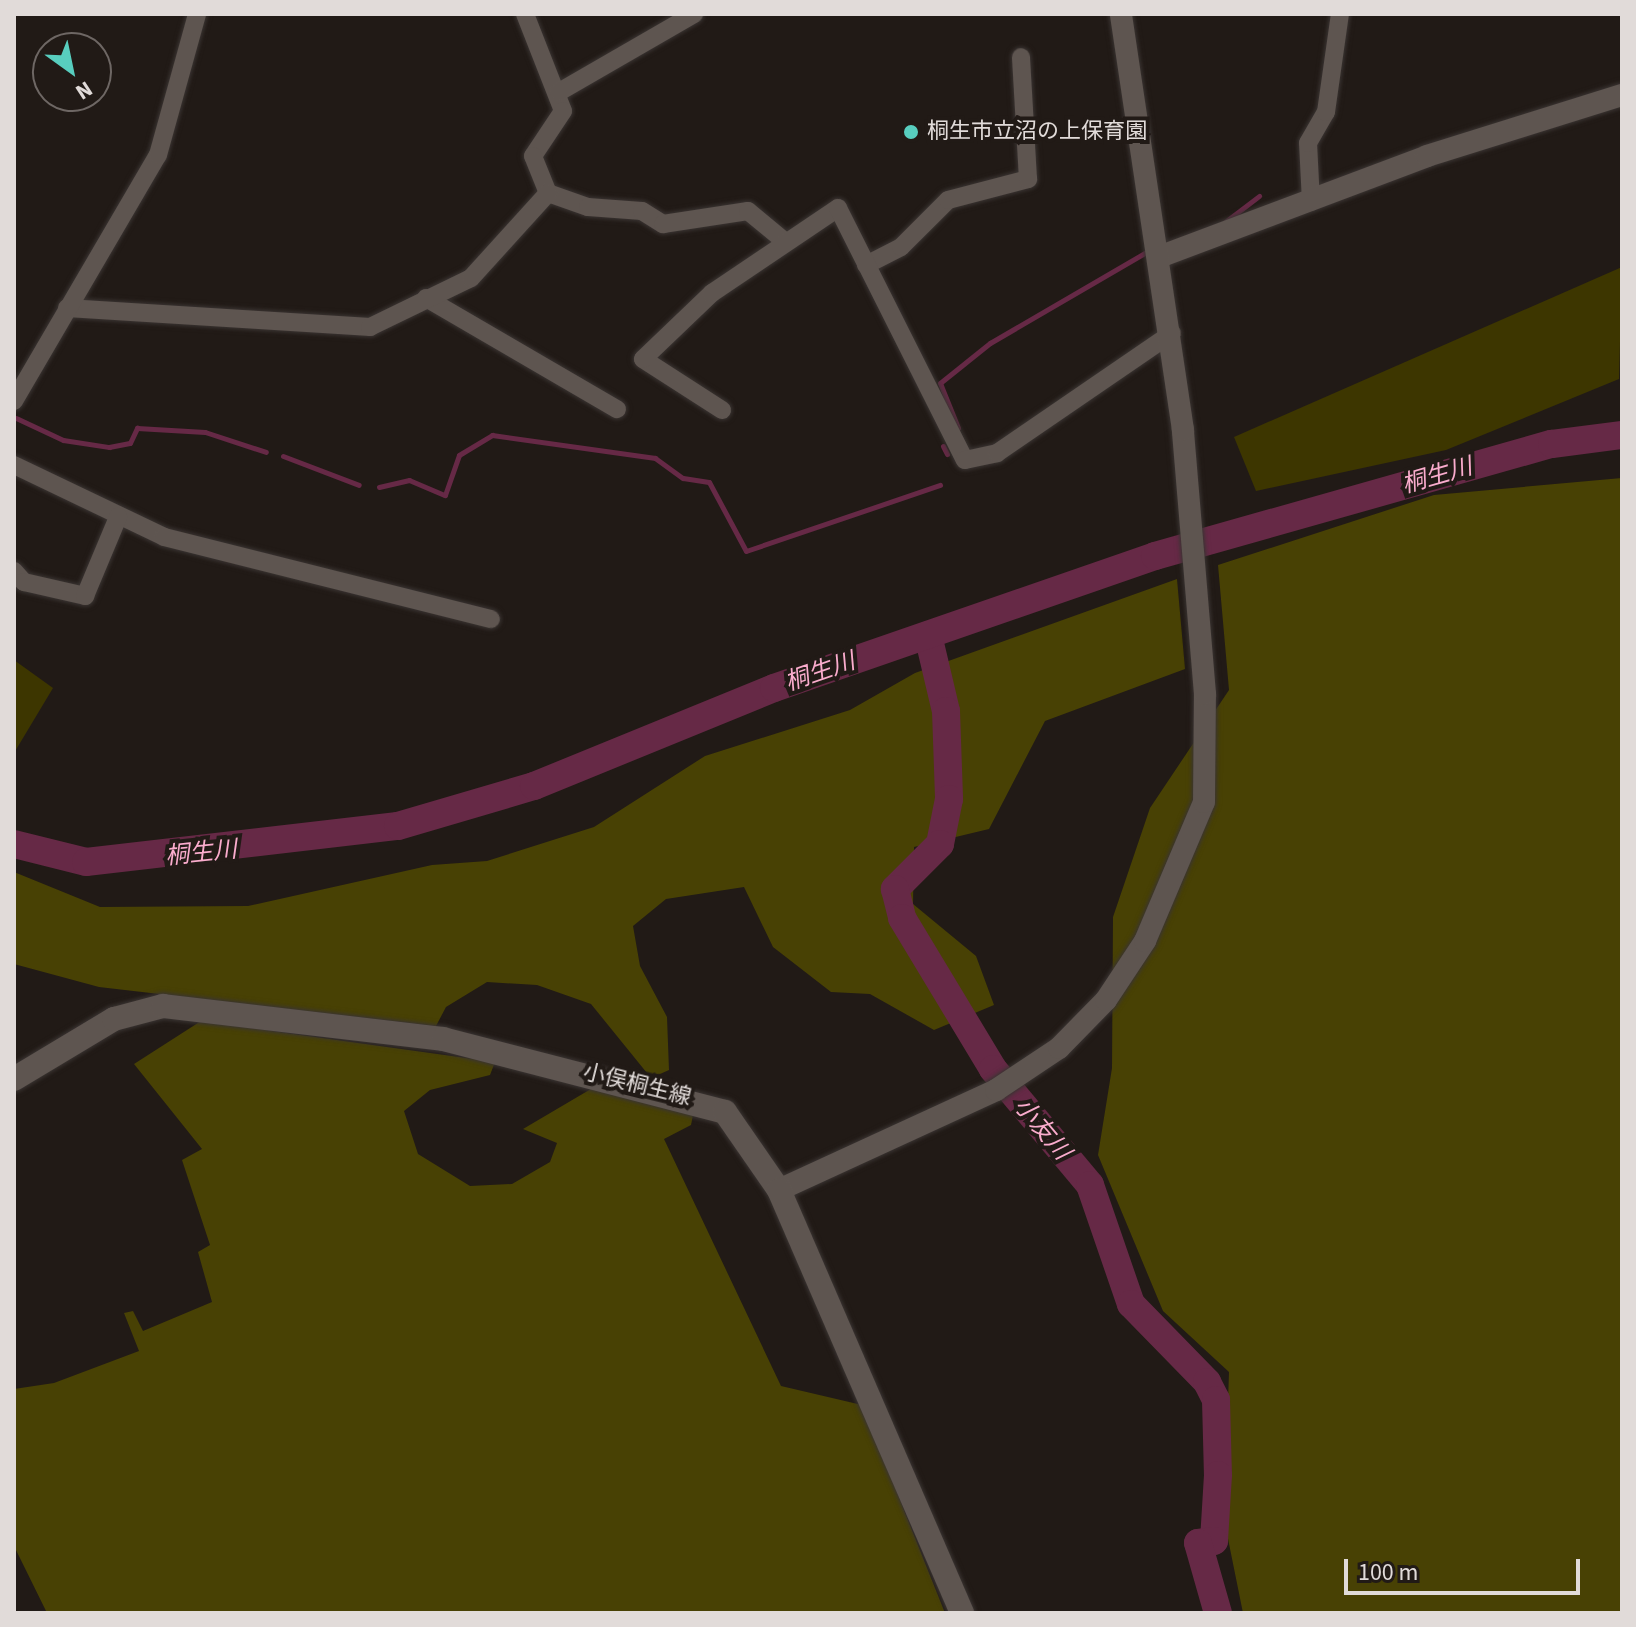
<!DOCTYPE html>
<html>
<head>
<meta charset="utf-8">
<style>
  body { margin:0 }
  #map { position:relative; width:1636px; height:1627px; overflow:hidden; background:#211a16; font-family:"Source Sans 3","Noto Sans JP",sans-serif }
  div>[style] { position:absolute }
  .green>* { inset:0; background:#3d3600 }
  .forest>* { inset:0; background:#484104 }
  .stream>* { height:5px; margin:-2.5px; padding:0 2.5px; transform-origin:2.5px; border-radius:2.5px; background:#662946 }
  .river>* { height:28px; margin:-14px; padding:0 14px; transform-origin:14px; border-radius:14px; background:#662946 }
  .roads { filter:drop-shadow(0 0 2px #3a3432) drop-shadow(0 0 2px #3a3432) }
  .minor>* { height:18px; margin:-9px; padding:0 9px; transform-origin:9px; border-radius:9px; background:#5e5550 }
  .tertiary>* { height:22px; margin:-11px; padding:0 11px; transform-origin:11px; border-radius:11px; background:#5e5550 }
  .secondary>* { height:24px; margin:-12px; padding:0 12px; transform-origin:12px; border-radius:12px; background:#5e5550 }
  .dots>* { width:22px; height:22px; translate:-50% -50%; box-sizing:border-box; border:4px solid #211a16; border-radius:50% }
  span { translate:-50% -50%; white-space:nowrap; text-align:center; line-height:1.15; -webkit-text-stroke:8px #211a16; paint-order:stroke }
  .poi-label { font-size:22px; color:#e1dbd9 }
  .left { translate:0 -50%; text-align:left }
  .street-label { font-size:22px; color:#e1dbd9 }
  .water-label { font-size:24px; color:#faaccd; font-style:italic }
  .frame { position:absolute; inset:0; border:16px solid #e1dbd9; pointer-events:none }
  .north { position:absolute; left:32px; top:32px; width:80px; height:80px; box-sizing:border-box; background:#211a16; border:2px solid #6e6764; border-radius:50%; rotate:147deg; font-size:22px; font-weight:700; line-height:32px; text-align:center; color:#e1dbd9 }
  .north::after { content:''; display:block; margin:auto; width:28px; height:36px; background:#58cebf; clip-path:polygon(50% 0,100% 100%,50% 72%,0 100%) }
  .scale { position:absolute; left:1344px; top:1559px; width:236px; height:36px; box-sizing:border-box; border:4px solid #e1dbd9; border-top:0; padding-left:10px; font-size:24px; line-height:28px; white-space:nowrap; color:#e1dbd9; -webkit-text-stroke:6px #211a16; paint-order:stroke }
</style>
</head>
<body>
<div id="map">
  <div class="green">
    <i style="clip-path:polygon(1622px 267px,1619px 379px,1446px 450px,1256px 491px,1234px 437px)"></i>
    <i style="clip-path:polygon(14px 660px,53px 688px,14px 753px)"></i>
  </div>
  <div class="forest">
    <i style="clip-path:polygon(1622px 478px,1622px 1613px,1243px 1613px,1224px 1519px,1229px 1372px,1163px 1311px,1098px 1155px,1112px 1068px,1113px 917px,1150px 808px,1229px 690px,1218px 565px,1434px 495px)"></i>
    <i style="clip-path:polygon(1177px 579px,1185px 669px,1045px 721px,989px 829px,914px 847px,913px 904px,976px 956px,994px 1005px,934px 1030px,870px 994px,831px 992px,773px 947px,744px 887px,666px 899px,633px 926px,640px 966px,667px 1017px,669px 1070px,651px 1078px,591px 1004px,537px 985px,487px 982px,446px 1007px,436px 1026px,99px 987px,14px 964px,14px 872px,100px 907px,248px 906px,432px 865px,487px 861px,594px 827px,705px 756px,850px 710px,915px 673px)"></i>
    <i style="clip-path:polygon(201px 1021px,495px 1062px,490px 1075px,430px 1090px,404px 1111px,418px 1154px,470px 1186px,512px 1184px,550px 1162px,557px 1143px,523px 1129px,596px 1086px,694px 1110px,691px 1125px,664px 1139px,781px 1386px,862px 1405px,945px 1613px,47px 1613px,14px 1546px,14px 1389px,54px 1383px,139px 1351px,124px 1313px,133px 1311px,143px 1331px,212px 1302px,198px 1252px,210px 1245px,182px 1160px,202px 1149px,134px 1064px)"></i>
  </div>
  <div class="stream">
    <i style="left:1225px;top:222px;width:43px;rotate:-37.4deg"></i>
    <i style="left:16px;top:418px;width:52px;rotate:25.1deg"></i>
    <i style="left:63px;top:440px;width:47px;rotate:8.7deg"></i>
    <i style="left:109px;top:447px;width:21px;rotate:-11deg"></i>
    <i style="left:130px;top:443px;width:17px;rotate:-65deg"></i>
    <i style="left:137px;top:428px;width:68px;rotate:3.4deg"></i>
    <i style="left:205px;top:432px;width:64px;rotate:18.2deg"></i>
    <i style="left:958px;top:428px;width:48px;rotate:-111.8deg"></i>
    <i style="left:940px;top:383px;width:64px;rotate:-38.7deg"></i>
    <i style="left:990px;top:343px;width:183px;rotate:-30.2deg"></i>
    <i style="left:943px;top:446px;width:9px;rotate:63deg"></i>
    <i style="left:283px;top:456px;width:81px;rotate:20.9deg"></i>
    <i style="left:379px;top:487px;width:31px;rotate:-13deg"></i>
    <i style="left:409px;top:480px;width:39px;rotate:23deg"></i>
    <i style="left:445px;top:495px;width:42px;rotate:-70.7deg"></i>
    <i style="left:459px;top:455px;width:39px;rotate:-31deg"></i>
    <i style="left:492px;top:435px;width:165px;rotate:8deg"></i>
    <i style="left:655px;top:458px;width:34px;rotate:36deg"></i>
    <i style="left:683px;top:478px;width:26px;rotate:9deg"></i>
    <i style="left:709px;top:482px;width:78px;rotate:61.8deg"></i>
    <i style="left:746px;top:551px;width:205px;rotate:-18.8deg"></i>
  </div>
  <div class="river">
    <i style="left:928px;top:635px;width:78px;rotate:76.7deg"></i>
    <i style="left:946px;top:711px;width:88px;rotate:88deg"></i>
    <i style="left:949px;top:799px;width:46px;rotate:101.3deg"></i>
    <i style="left:940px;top:844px;width:64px;rotate:135deg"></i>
    <i style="left:895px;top:889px;width:30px;rotate:76deg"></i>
    <i style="left:902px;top:918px;width:176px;rotate:58.9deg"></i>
    <i style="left:993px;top:1069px;width:151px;rotate:50.1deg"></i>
    <i style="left:1090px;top:1185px;width:126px;rotate:71deg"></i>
    <i style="left:1131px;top:1304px;width:109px;rotate:45.7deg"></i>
    <i style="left:1207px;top:1382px;width:20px;rotate:63deg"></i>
    <i style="left:1216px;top:1400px;width:75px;rotate:88.5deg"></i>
    <i style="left:1218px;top:1475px;width:66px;rotate:93.5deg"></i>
    <i style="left:1214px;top:1541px;width:16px;rotate:173deg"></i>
    <i style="left:1198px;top:1543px;width:73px;rotate:74.1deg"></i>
    <i style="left:14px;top:844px;width:74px;rotate:14deg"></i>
    <i style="left:86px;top:862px;width:314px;rotate:-6.6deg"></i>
    <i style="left:398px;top:826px;width:142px;rotate:-16.4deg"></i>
    <i style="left:534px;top:786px;width:259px;rotate:-22.2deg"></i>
    <i style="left:774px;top:688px;width:403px;rotate:-19.1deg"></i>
    <i style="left:1155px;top:556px;width:412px;rotate:-15.8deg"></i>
    <i style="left:1552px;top:444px;width:71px;rotate:-7.3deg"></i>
  </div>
  <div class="roads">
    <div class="minor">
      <i style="left:525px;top:14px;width:104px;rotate:68.6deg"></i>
      <i style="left:563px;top:111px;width:54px;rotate:123.7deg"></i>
      <i style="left:533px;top:156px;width:40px;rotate:68deg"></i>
      <i style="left:559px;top:92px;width:156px;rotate:-30deg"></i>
      <i style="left:548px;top:193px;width:42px;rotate:19.3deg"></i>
      <i style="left:588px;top:207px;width:54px;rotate:4.2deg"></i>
      <i style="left:642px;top:211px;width:25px;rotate:32deg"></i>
      <i style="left:663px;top:224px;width:86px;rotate:-8.7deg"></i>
      <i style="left:748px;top:211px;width:45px;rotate:39.6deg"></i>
      <i style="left:1311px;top:202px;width:59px;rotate:-92.9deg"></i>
      <i style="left:1308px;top:143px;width:36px;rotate:-60deg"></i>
      <i style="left:1326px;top:112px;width:99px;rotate:-81.9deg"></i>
      <i style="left:866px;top:265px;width:39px;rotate:-27deg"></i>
      <i style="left:901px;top:247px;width:66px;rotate:-45deg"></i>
      <i style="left:948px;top:200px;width:83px;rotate:-14.7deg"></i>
      <i style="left:1028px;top:179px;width:122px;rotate:-93.3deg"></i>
      <i style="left:426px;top:298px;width:221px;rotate:30.2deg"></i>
      <i style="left:67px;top:308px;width:304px;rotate:3.6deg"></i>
      <i style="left:370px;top:327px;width:112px;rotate:-25.9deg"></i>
      <i style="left:471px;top:278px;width:115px;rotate:-47.8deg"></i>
      <i style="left:14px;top:401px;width:285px;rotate:-59.7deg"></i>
      <i style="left:158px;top:155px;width:146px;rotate:-74.5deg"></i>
      <i style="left:722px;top:410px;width:94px;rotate:-147.2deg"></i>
      <i style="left:643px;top:359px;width:95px;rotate:-43.7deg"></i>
      <i style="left:712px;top:293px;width:152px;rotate:-34deg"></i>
      <i style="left:838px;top:208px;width:282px;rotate:63.3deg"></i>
      <i style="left:965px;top:460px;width:33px;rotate:-12deg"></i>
      <i style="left:997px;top:453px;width:212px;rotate:-34.4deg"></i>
      <i style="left:14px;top:465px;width:166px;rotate:25.6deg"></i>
      <i style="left:164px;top:537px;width:337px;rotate:14.1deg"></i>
      <i style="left:14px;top:571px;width:15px;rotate:48deg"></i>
      <i style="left:24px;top:582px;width:63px;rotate:12.9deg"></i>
      <i style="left:85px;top:596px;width:86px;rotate:-67.3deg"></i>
    </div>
    <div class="tertiary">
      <i style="left:1159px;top:257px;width:286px;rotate:-20.6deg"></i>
      <i style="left:1427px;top:156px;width:204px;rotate:-17.4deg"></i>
      <i style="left:779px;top:1190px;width:239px;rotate:-24.7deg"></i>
      <i style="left:996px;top:1090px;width:76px;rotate:-33.7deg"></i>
      <i style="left:1059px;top:1048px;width:67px;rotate:-45.6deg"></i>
      <i style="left:1106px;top:1000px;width:71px;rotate:-56.5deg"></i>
      <i style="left:1145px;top:941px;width:151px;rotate:-67deg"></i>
      <i style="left:1204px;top:802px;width:108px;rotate:-89.5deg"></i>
      <i style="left:1205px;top:694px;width:265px;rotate:-94.8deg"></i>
      <i style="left:1183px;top:430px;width:421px;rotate:-98.5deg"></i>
    </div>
    <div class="secondary">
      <i style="left:14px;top:1079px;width:117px;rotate:-31deg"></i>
      <i style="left:114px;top:1019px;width:51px;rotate:-14.9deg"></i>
      <i style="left:163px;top:1006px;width:282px;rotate:6.7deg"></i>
      <i style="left:443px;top:1039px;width:291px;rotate:14.5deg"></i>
      <i style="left:725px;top:1112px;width:95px;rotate:55.3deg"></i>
      <i style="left:779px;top:1190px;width:461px;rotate:66.6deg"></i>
    </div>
  </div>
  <div class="dots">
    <i style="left:911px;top:132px;background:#58cebf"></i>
  </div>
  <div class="poi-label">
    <span class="left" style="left:927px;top:132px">桐生市立沼の上保育園</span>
  </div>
  <div class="street-label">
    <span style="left:637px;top:1085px;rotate:14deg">小俣桐生線</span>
  </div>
  <div class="water-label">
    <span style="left:1437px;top:476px;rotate:-16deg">桐生川</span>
    <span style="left:820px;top:672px;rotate:-19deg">桐生川</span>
    <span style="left:201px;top:853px;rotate:-6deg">桐生川</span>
    <span style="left:1042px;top:1129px;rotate:50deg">小友川</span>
  </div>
  <div class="frame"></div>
  <div class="north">N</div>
  <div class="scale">100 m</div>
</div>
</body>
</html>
